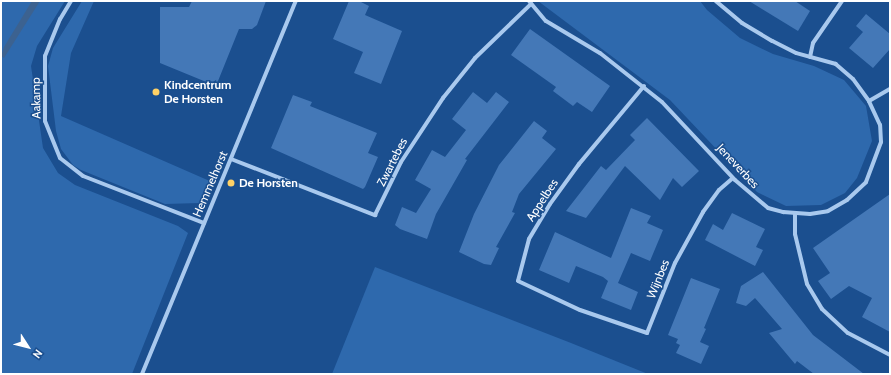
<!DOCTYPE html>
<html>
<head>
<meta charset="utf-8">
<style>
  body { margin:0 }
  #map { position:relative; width:891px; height:375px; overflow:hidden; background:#1b4f8f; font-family:Cabin,sans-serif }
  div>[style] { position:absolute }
  .green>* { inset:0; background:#2e69ad }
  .water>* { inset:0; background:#3c6290 }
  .building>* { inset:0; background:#4478b7 }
  .street>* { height:4px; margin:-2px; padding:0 2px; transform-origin:2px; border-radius:2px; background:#a9c9ee }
  .dots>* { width:11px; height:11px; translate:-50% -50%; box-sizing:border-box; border:2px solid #1b4f8f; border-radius:50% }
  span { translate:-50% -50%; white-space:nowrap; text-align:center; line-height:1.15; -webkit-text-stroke:3px #1b4f8f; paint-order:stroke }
  .poi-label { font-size:12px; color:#fff; font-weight:700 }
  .left { translate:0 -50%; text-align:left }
  .street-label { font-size:12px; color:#fff }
  .frame { position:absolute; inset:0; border:2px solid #fff; pointer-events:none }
  .north { position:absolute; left:8px; top:327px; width:40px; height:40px; -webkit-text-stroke:3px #1b4f8f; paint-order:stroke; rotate:126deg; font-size:11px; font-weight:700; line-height:16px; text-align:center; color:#fff }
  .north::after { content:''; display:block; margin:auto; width:14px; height:18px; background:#fff; clip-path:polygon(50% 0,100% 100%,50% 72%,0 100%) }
</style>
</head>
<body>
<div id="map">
  <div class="green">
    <i style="clip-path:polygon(1px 1px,65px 1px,37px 46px,31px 66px,43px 148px,58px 173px,75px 185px,178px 226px,188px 233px,132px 374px,1px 374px)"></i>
    <i style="clip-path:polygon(82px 1px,94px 1px,71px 53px,61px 116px,212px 182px,200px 203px,165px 204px,81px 170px,73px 165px,61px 149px,56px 131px,48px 66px,53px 48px)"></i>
    <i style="clip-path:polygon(538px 1px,700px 1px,707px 10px,740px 38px,773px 54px,814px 66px,844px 80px,866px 106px,872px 141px,857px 178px,845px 193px,821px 205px,786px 206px,757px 192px,670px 100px)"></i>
    <i style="clip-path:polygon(375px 267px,571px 343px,648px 374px,332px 374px)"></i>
  </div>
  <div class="water">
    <i style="clip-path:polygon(32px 1px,40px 1px,4px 58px,1px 56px,4px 47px)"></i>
  </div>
  <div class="building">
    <i style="clip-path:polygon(192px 1px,266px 1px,257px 25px,252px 29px,239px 29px,216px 86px,160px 63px,160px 7px,189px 7px)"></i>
    <i style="clip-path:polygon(349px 1px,359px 1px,369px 6px,365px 15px,402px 31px,381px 84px,354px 73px,363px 52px,333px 39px)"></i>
    <i style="clip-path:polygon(749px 1px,795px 1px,810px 11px,798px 31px)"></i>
    <i style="clip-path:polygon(866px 14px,890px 34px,890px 49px,873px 68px,849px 48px,863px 32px,856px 26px)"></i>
    <i style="clip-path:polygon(530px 29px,610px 86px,592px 112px,577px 102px,573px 106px,553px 91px,556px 87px,511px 55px)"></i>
    <i style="clip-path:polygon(473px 92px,487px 103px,496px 92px,509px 102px,465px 159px,467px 160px,436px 214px,427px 239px,400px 229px,395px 225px,402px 207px,416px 213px,431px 189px,415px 180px,432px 150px,445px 157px,466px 130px,452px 119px)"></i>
    <i style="clip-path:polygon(293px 95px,312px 102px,310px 106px,377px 133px,368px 153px,378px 157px,365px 187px,363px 189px,271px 148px)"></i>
    <i style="clip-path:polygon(647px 118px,699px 171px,682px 187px,673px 178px,660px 200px,625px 166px,586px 218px,566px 211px,601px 166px,606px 170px,635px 140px,630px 135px)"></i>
    <i style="clip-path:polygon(534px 121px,547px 131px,542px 138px,556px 149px,519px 194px,512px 212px,515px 213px,496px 247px,499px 248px,491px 265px,484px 264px,459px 252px,474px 214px,499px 165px)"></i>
    <i style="clip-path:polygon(890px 194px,890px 332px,862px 317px,872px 298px,849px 286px,831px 299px,818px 281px,830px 273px,813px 248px)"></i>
    <i style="clip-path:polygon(631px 208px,651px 216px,647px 223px,663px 230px,650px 261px,631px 253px,618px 283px,638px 292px,631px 310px,601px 298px,608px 281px,603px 277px,576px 266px,569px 283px,539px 270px,555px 232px,611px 258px)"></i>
    <i style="clip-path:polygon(732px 213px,765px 229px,756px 247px,763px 250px,755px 266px,705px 240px,713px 224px,723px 230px)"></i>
    <i style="clip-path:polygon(763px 272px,813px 335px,864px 374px,814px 374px,797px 361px,795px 364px,769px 333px,782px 329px,755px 298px,746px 306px,736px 303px,741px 286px)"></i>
    <i style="clip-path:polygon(691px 278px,720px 289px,704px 328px,706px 329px,700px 342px,709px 346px,701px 364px,676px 353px,680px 345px,676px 343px,678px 339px,668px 335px)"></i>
  </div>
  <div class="street">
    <i style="left:71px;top:1px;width:21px;rotate:121deg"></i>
    <i style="left:60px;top:19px;width:40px;rotate:112deg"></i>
    <i style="left:45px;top:56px;width:65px;rotate:90deg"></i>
    <i style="left:45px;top:121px;width:40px;rotate:68deg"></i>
    <i style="left:60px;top:158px;width:29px;rotate:38deg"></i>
    <i style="left:83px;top:176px;width:130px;rotate:21.2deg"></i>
    <i style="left:529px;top:1px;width:26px;rotate:50deg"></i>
    <i style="left:546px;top:21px;width:63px;rotate:30.7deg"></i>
    <i style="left:600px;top:53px;width:79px;rotate:38.3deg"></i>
    <i style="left:662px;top:102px;width:107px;rotate:46.9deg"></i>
    <i style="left:735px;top:180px;width:43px;rotate:40.3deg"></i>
    <i style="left:768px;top:208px;width:16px;rotate:15deg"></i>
    <i style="left:783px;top:212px;width:27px;rotate:4deg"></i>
    <i style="left:810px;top:214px;width:18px;rotate:-9deg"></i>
    <i style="left:828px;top:211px;width:22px;rotate:-30deg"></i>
    <i style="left:847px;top:200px;width:26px;rotate:-43deg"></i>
    <i style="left:866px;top:182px;width:43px;rotate:-69.4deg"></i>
    <i style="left:881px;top:142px;width:17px;rotate:-93deg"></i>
    <i style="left:880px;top:125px;width:26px;rotate:-115deg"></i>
    <i style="left:869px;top:101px;width:27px;rotate:-126deg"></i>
    <i style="left:853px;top:79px;width:23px;rotate:-139deg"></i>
    <i style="left:836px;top:64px;width:41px;rotate:-164.6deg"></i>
    <i style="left:796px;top:53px;width:27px;rotate:-153deg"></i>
    <i style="left:772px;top:41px;width:35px;rotate:-149deg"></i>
    <i style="left:742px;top:23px;width:34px;rotate:-140deg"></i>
    <i style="left:810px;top:57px;width:14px;rotate:-78deg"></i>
    <i style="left:813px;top:43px;width:51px;rotate:-55.4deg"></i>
    <i style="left:644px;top:86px;width:102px;rotate:129.8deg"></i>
    <i style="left:579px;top:164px;width:49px;rotate:125.9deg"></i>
    <i style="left:550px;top:204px;width:41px;rotate:121deg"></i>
    <i style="left:529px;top:239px;width:43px;rotate:104.7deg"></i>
    <i style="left:518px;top:281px;width:68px;rotate:25.1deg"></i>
    <i style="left:580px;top:310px;width:71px;rotate:18.9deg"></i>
    <i style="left:647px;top:333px;width:75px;rotate:-68.2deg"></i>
    <i style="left:675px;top:263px;width:58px;rotate:-61.2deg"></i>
    <i style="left:703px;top:212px;width:27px;rotate:-54deg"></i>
    <i style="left:719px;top:190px;width:18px;rotate:-41deg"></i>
    <i style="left:869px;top:101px;width:24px;rotate:-30deg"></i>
    <i style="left:231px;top:159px;width:155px;rotate:21.3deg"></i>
    <i style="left:375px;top:215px;width:59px;rotate:-63.9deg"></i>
    <i style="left:401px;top:162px;width:77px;rotate:-56.7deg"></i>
    <i style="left:443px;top:98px;width:51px;rotate:-51.3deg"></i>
    <i style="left:475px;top:58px;width:78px;rotate:-44deg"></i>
    <i style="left:795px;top:214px;width:20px;rotate:90deg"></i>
    <i style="left:795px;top:234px;width:51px;rotate:76.5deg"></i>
    <i style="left:807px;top:284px;width:29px;rotate:59deg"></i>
    <i style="left:822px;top:309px;width:35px;rotate:43deg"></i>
    <i style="left:848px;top:333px;width:47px;rotate:27.6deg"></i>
    <i style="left:142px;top:374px;width:404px;rotate:-67.6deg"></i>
  </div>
  <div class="dots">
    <i style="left:156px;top:92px;background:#ffd166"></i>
    <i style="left:231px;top:183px;background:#ffd166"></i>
  </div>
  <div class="poi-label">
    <span class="left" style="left:164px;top:92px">Kindcentrum<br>De Horsten</span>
    <span class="left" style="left:239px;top:183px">De Horsten</span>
  </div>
  <div class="street-label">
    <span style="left:36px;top:98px;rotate:-91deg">Aakamp</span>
    <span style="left:392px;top:162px;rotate:-63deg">Zwartebes</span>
    <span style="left:738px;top:166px;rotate:47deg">Jeneverbes</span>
    <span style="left:210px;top:184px;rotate:-67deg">Hemmelhorst</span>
    <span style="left:542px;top:200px;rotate:-57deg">Appelbes</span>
    <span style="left:658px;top:279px;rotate:-68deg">Wijnbes</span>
  </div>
  <div class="frame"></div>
  <div class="north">N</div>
</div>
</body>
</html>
